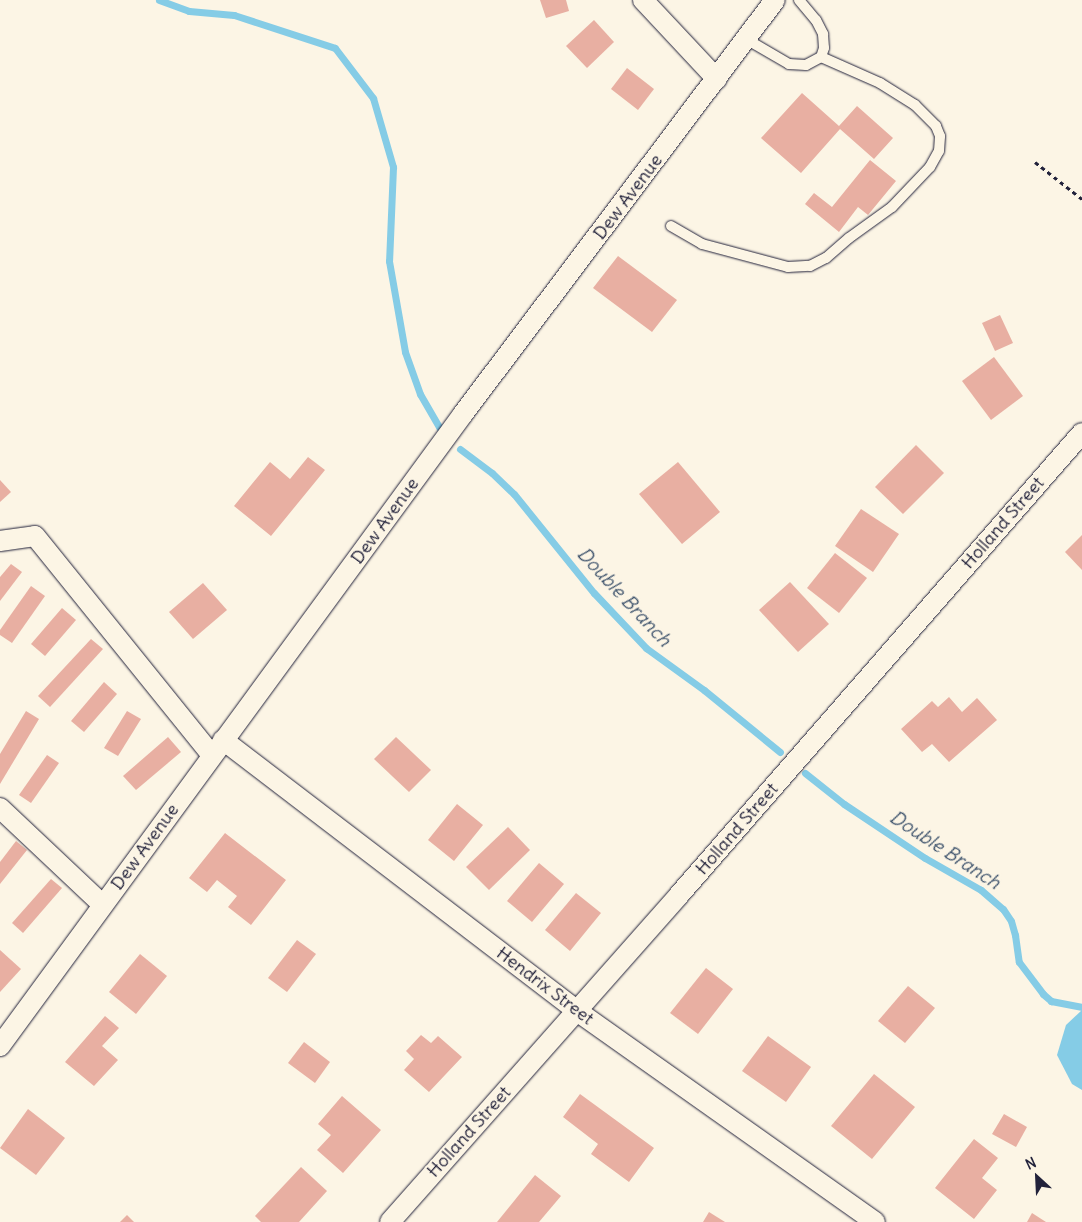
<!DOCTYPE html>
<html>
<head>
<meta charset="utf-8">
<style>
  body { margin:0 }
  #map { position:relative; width:1082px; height:1222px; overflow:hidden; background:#fcf5e5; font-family:Delius,sans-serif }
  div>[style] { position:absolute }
  .water>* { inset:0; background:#85cce6 }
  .stream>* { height:7px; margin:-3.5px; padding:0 3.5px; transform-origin:3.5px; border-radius:3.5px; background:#85cce6 }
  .building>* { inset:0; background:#e8afa2 }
  .path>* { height:3px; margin-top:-1.5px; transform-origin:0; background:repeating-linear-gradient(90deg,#22223b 0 4px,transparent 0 8px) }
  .roads { filter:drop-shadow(0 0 1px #22223b) drop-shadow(0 0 1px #22223b) }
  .lane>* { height:10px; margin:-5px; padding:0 5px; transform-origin:5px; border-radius:5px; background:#fcf5e5 }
  .street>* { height:20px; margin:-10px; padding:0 10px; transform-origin:10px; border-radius:10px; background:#fcf5e5 }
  span { translate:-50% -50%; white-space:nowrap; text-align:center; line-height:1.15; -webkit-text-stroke:4px #fcf5e5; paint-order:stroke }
  .street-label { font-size:18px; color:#22223b }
  .water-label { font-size:19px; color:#40556e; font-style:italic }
  .north { position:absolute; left:1012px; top:1152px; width:50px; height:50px; -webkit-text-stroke:4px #fcf5e5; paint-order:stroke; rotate:335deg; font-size:14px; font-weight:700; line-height:20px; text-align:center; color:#22223b }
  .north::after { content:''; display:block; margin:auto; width:18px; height:22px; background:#22223b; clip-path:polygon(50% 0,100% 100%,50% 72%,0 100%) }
</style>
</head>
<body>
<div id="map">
  <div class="water">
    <i style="clip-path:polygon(1082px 1010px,1082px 1090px,1072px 1084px,1057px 1055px,1066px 1025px)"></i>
  </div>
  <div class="stream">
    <i style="left:159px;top:0;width:32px;rotate:20deg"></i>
    <i style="left:189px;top:11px;width:45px;rotate:5.1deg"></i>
    <i style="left:234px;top:15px;width:106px;rotate:18.1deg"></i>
    <i style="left:335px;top:48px;width:63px;rotate:52.8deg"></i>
    <i style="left:373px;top:98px;width:72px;rotate:73.8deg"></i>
    <i style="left:393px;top:167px;width:94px;rotate:92.4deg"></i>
    <i style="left:389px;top:261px;width:92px;rotate:80deg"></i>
    <i style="left:405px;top:352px;width:45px;rotate:70.3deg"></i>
    <i style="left:420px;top:394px;width:39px;rotate:60deg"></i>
    <i style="left:460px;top:449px;width:40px;rotate:37deg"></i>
    <i style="left:492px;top:473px;width:30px;rotate:44deg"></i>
    <i style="left:514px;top:494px;width:127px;rotate:51.1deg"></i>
    <i style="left:594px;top:593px;width:76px;rotate:46.6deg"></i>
    <i style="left:646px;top:648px;width:72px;rotate:35.9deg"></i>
    <i style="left:704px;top:690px;width:98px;rotate:39.2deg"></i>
    <i style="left:805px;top:773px;width:50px;rotate:38.5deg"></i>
    <i style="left:844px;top:804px;width:97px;rotate:33.7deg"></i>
    <i style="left:925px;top:858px;width:64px;rotate:29.7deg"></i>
    <i style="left:981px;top:890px;width:29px;rotate:41deg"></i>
    <i style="left:1003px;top:909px;width:14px;rotate:56deg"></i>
    <i style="left:1011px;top:921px;width:15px;rotate:74deg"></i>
    <i style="left:1015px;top:935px;width:27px;rotate:82deg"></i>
    <i style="left:1019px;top:962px;width:40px;rotate:53deg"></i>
    <i style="left:1043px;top:994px;width:11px;rotate:41deg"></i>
    <i style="left:1051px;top:1001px;width:32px;rotate:11deg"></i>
  </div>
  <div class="building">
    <i style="clip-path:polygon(540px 0,566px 0,569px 11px,546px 18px)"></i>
    <i style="clip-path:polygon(594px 20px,614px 42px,587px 68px,566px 46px)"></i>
    <i style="clip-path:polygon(627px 68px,654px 89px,638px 110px,611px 89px)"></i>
    <i style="clip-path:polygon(802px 93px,839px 126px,857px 106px,893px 138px,874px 159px,840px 129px,801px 173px,761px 138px)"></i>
    <i style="clip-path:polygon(870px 160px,896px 181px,868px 215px,858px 207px,839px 232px,805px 204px,814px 193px,832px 207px)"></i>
    <i style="clip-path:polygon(618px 256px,677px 300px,652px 332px,593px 288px)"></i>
    <i style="clip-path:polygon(1000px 315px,1013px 343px,995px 351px,982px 323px)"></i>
    <i style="clip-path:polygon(994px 357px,1023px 396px,991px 420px,962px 381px)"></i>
    <i style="clip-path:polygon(916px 445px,944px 473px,903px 514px,875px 487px)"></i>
    <i style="clip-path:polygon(308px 457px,325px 470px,271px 536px,234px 506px,270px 462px,290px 479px)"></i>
    <i style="clip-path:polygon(678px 462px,720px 512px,682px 544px,639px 494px)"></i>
    <i style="clip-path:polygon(0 480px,11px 492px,0 502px)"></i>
    <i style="clip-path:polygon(861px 509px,899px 534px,873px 572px,835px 546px)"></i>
    <i style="clip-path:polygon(1082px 535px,1082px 570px,1065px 552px)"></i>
    <i style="clip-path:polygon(835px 553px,867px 578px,839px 613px,807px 588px)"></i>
    <i style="clip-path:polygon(11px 564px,22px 572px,0 601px,0 577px)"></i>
    <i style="clip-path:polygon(790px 582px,829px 624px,798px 652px,759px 610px)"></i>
    <i style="clip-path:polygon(203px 583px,227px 610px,193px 639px,169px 612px)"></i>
    <i style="clip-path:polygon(31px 586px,45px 596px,12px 643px,0 635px,0 630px)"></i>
    <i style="clip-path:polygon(62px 608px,76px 620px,45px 656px,31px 644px)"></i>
    <i style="clip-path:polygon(91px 639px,103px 649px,50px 707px,38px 696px)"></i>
    <i style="clip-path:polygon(104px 682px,117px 694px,84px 732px,71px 721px)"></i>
    <i style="clip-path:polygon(949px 697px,962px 712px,977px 698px,997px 720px,949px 762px,932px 744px,922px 752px,901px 729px,932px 701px,938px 707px)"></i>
    <i style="clip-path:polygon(26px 711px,39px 719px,0 784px,0 754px)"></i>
    <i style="clip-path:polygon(127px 711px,141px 719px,118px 756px,104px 748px)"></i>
    <i style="clip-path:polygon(168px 737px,181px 752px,136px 790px,123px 776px)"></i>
    <i style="clip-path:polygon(396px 737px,431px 770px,409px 792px,374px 759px)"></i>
    <i style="clip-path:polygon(47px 755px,59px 763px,31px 803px,19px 795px)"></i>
    <i style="clip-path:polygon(457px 804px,483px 825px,454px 861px,428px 840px)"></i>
    <i style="clip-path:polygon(508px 827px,530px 850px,489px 890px,466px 867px)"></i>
    <i style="clip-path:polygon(225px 833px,286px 880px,251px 925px,228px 907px,237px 896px,217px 880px,207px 892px,189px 878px)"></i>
    <i style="clip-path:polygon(16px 841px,27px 850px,0 884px,0 862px)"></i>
    <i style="clip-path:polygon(539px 863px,564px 884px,532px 922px,507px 901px)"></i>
    <i style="clip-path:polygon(51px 879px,62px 888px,23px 933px,12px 923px)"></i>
    <i style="clip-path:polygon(576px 893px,601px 913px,570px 951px,545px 930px)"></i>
    <i style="clip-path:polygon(297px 940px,316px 954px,287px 992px,268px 978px)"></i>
    <i style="clip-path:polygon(0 950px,21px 969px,0 992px)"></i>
    <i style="clip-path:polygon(140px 954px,167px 976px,136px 1014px,109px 992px)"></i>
    <i style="clip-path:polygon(706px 968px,733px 989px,698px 1034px,670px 1013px)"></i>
    <i style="clip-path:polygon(908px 986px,935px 1008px,905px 1043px,878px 1021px)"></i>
    <i style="clip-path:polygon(105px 1016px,119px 1028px,102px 1046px,118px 1060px,94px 1086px,65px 1062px)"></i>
    <i style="clip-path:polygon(421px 1035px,431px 1043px,438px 1036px,462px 1057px,429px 1092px,404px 1070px,414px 1059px,406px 1051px)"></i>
    <i style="clip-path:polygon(768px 1036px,811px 1067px,786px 1102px,742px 1071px)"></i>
    <i style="clip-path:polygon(304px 1042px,330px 1062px,315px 1083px,288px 1063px)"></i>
    <i style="clip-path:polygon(874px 1074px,915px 1107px,872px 1159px,831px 1126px)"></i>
    <i style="clip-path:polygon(580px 1094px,654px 1148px,629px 1182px,591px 1154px,598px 1144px,563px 1117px)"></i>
    <i style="clip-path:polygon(342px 1096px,381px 1130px,343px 1173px,317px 1150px,331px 1135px,318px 1124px)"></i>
    <i style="clip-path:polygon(28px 1109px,65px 1138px,36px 1175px,0 1148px)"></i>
    <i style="clip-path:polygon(1004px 1114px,1027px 1127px,1016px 1147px,992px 1134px)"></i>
    <i style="clip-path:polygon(974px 1139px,998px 1158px,982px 1178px,997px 1190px,974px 1219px,935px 1188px)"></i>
    <i style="clip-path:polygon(301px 1167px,327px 1191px,299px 1222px,261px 1222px,255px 1216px)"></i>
    <i style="clip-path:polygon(535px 1175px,561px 1196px,539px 1222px,497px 1222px)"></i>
    <i style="clip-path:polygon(709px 1212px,725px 1222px,703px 1222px)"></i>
    <i style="clip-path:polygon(1032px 1213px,1046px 1222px,1027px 1222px)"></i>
    <i style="clip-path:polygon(127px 1215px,134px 1222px,120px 1222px)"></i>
  </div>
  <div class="path">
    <i style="left:1035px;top:162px;width:60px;rotate:38.2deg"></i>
  </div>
  <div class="roads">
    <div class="lane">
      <i style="left:799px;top:0;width:26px;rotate:50deg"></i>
      <i style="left:816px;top:20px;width:16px;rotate:63deg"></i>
      <i style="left:823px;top:34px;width:14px;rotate:86deg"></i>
      <i style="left:824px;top:48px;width:9px;rotate:108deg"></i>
      <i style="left:671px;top:226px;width:36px;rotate:30deg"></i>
      <i style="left:702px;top:244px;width:89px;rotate:15deg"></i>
      <i style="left:788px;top:267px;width:22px;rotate:-3deg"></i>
      <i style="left:810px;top:266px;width:18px;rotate:-27deg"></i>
      <i style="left:826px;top:258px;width:30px;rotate:-41deg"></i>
      <i style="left:849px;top:238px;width:53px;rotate:-35.8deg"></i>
      <i style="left:892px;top:207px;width:55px;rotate:-46.5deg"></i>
      <i style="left:930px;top:167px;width:18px;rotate:-61deg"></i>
      <i style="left:939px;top:151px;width:15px;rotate:-86deg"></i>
      <i style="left:940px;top:136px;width:11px;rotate:-112deg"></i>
      <i style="left:936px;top:126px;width:30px;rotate:-135deg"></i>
      <i style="left:915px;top:105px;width:41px;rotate:-147.8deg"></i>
      <i style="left:880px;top:83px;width:64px;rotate:-156.2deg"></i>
      <i style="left:821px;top:57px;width:17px;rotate:152deg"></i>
      <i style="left:806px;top:65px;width:17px;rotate:-177deg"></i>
      <i style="left:789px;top:64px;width:50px;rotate:-149.8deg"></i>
    </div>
    <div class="street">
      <i style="left:643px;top:0;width:108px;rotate:46.9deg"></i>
      <i style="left:0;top:541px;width:35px;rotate:-8deg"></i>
      <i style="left:35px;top:536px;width:282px;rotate:51.1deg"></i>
      <i style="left:223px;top:740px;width:446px;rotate:37.4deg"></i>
      <i style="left:577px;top:1011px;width:365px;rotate:35.3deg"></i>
      <i style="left:0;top:808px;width:141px;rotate:43.3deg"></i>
      <i style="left:0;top:1046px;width:783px;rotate:-53.77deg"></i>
      <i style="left:463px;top:414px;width:518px;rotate:-53deg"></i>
      <i style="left:390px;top:1222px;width:436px;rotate:-48.5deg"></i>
      <i style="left:679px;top:895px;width:613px;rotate:-48.9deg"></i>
    </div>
  </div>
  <div class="street-label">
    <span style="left:628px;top:197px;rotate:-53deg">Dew Avenue</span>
    <span style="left:385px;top:521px;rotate:-54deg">Dew Avenue</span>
    <span style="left:1003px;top:523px;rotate:-49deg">Holland Street</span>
    <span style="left:737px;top:829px;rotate:-49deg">Holland Street</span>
    <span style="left:145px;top:847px;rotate:-54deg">Dew Avenue</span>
    <span style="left:545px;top:986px;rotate:37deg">Hendrix Street</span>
    <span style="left:469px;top:1132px;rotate:-48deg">Holland Street</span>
  </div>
  <div class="water-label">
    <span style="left:624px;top:597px;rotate:47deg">Double Branch</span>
    <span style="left:945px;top:850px;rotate:33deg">Double Branch</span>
  </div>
  <div class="north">N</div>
</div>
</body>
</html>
